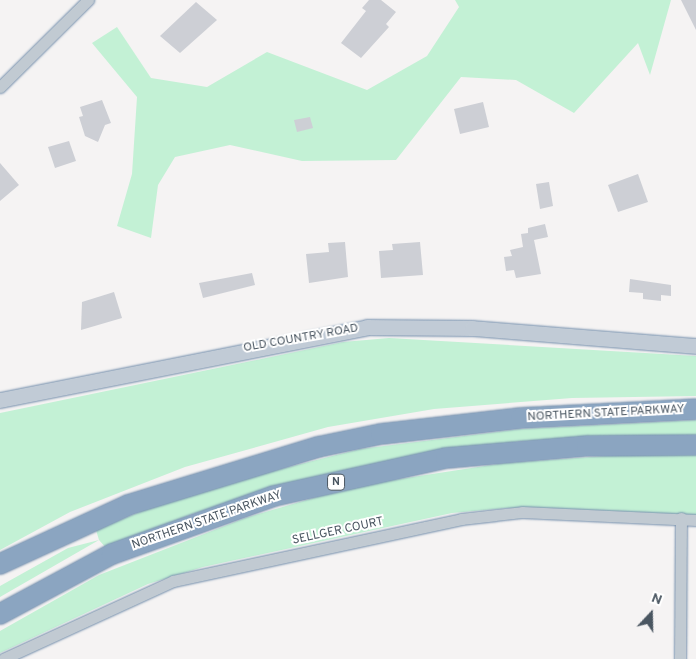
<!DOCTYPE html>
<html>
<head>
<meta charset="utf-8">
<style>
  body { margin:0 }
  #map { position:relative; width:696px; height:659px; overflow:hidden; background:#f5f3f3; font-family:Overpass,sans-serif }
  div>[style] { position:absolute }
  .green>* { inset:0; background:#c3f1d5 }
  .building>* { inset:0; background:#cdcfd5 }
  .roads { filter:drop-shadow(0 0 1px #7690ad) drop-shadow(0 0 1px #7690ad) }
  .minor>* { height:11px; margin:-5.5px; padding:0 5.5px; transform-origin:5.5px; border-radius:5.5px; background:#c1cad2 }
  .secondary>* { height:15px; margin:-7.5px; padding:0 7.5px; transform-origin:7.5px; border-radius:7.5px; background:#c1cbd6 }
  .motorway>* { height:20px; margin:-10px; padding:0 10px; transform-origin:10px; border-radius:10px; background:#8ba5c1 }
  span { translate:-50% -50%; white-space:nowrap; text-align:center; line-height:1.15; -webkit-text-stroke:4px #fff; paint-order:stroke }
  .shield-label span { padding:1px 4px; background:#fff; border:1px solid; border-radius:4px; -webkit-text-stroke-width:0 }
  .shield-label { font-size:11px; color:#4a5661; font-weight:700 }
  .street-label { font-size:12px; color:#4a5661 }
  .north { position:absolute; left:626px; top:589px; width:50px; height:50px; -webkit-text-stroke:4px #fff; paint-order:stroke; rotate:21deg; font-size:14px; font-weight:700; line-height:20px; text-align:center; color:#4a5661 }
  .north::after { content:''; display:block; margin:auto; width:18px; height:22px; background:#4a5661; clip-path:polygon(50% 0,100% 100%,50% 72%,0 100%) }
</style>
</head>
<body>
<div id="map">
  <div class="green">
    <i style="clip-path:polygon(455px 0,671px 0,650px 75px,638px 43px,574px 113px,516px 80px,461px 77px,396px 160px,302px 161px,230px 145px,175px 157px,158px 185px,151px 238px,117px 226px,132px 174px,137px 97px,92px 43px,117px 27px,151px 78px,207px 87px,267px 52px,367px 90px,427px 56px,459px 7px)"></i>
    <i style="clip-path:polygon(389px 338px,696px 356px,696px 396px,572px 398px,434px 409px,328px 427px,185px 467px,70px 512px,0 550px,0 413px,343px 342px)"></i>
    <i style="clip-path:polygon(696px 420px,696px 438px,521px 441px,363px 466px,192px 514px,107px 549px,99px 540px,0 597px,0 586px,68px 548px,99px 540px,96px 530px,185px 493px,360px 449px,520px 429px)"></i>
    <i style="clip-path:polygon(676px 451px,696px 452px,696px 516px,508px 508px,452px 513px,203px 567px,148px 584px,0 653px,0 631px,99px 575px,245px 518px,354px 486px,504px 463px)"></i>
  </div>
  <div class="building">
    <i style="clip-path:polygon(369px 0,381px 0,396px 12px,386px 24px,389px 27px,361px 58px,341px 43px,366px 11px,362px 8px)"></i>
    <i style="clip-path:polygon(681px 0,696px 0,696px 30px)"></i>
    <i style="clip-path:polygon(196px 2px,217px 20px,180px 53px,160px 36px)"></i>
    <i style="clip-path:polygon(102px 100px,111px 123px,105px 125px,98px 142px,85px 136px,79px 117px,83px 116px,80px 107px)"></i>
    <i style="clip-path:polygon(483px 102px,489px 127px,460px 134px,454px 109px)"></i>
    <i style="clip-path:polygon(310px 117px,313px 128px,297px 132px,294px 120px)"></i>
    <i style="clip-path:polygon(69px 141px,76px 161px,55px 168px,48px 147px)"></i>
    <i style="clip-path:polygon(0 163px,19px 185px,0 201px)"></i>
    <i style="clip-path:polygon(638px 174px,648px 202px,618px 212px,608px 185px)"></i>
    <i style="clip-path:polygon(549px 182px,553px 206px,540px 209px,536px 184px)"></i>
    <i style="clip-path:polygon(545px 224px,548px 237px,534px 240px,541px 274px,516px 278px,514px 270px,506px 271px,504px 257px,512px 256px,510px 250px,523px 247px,521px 234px,528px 233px,528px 228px)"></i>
    <i style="clip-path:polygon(345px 242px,348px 277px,309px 283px,306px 254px,329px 252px,328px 243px)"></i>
    <i style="clip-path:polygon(420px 242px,423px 275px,381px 278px,379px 251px,393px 250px,392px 244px)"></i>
    <i style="clip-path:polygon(252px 273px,255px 285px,203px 298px,199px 283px)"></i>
    <i style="clip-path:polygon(630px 279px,671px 285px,671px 296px,661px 295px,661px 301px,643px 299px,643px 293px,629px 292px)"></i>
    <i style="clip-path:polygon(114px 292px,122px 318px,81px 330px,82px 302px)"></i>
  </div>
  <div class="roads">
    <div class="minor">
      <i style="left:0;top:87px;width:124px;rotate:-44.7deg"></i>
      <i style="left:3px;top:659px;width:187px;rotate:-24.6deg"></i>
      <i style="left:173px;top:581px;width:295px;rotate:-12.1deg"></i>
      <i style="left:461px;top:519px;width:61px;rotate:-6.5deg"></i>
      <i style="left:522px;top:512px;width:174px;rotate:2.6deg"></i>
      <i style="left:680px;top:659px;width:141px;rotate:-89.6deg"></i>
    </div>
    <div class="secondary">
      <i style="left:0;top:400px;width:374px;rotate:-11.2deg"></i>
      <i style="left:367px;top:327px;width:105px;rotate:0.5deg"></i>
      <i style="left:472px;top:328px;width:225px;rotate:4.6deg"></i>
    </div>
    <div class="motorway">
      <i style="left:0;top:564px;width:141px;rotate:-24.7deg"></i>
      <i style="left:128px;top:505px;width:199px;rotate:-17deg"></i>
      <i style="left:318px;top:447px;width:64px;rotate:-11.7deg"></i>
      <i style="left:381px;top:434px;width:141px;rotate:-6.5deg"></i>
      <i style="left:521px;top:418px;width:175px;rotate:-2.9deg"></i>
      <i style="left:0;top:614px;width:127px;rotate:-28.2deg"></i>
      <i style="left:112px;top:554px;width:172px;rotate:-19.7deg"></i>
      <i style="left:274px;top:496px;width:176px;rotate:-12.5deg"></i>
      <i style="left:446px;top:458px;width:142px;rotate:-4.9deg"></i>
      <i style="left:587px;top:446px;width:109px;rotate:-0.5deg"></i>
    </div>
  </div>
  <div class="shield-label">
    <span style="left:336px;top:482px">N</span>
  </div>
  <div class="street-label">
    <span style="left:301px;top:339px;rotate:-10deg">OLD COUNTRY ROAD</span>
    <span style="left:606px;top:414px;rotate:-3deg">NORTHERN STATE PARKWAY</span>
    <span style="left:207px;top:521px;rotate:-19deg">NORTHERN STATE PARKWAY</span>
    <span style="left:338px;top:532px;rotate:-12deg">SELLGER COURT</span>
  </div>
  <div class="north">N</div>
</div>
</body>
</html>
